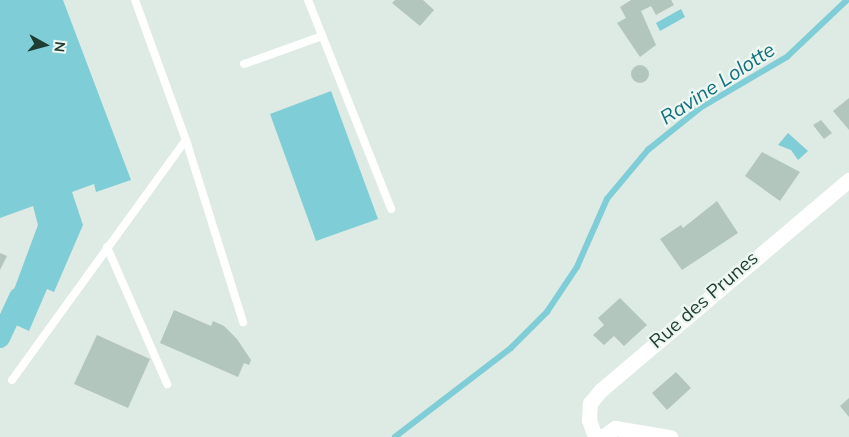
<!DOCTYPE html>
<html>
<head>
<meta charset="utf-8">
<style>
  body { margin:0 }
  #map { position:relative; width:849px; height:437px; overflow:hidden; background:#ddebe4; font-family:Mulish,sans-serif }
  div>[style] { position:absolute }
  .water>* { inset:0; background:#7fcdd6 }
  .stream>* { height:5.5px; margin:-2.75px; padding:0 2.75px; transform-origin:2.75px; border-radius:2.75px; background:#7fcdd6 }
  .canal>* { height:20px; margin:-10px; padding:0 10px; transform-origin:10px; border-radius:10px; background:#7fcdd6 }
  .building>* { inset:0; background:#b2c6bd }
  .round { border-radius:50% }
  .lane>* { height:8px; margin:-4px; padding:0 4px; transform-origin:4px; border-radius:4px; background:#fff }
  .street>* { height:15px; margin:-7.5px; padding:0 7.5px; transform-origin:7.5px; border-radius:7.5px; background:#fff }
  span { translate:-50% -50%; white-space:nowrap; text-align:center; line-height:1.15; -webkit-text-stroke:4.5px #eef7f2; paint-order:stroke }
  .street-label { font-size:19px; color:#1d3c32 }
  .water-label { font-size:20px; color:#13707c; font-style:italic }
  .north { position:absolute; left:20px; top:20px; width:50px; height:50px; -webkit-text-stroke:4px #eef7f2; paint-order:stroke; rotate:97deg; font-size:14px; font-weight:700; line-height:20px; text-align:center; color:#1d3c32 }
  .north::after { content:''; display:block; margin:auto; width:18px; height:22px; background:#1d3c32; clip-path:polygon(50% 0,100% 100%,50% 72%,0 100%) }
</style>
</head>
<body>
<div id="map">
  <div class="water">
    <i style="clip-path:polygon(0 0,63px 0,131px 180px,96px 192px,94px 184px,72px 192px,83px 225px,54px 292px,47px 289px,29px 331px,3px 319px,38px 225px,33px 206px,0 218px)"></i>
    <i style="clip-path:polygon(681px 9px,685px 17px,660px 31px,656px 23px)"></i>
    <i style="clip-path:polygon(331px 91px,378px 219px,316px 241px,270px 114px)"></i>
    <i style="clip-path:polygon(788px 133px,808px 151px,798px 160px,791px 150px,778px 145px)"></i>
  </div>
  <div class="stream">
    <i style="left:395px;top:437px;width:146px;rotate:-37.5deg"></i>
    <i style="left:511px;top:348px;width:51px;rotate:-45deg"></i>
    <i style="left:547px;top:312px;width:54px;rotate:-56.3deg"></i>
    <i style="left:577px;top:267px;width:74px;rotate:-66.2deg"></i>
    <i style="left:607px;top:199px;width:64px;rotate:-50.1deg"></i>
    <i style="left:648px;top:150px;width:67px;rotate:-38.9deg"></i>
    <i style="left:700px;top:108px;width:101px;rotate:-30.4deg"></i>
    <i style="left:787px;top:57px;width:83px;rotate:-43.5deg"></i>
  </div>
  <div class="canal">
    <i style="left:0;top:338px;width:45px;rotate:-65.1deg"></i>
  </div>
  <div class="building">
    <i style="clip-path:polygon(395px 0,423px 0,434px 10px,420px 26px,392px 3px)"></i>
    <i style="clip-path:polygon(631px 0,671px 0,674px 5px,656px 15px,651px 6px,641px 11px,656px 45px,640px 57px,617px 23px,626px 18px,620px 7px)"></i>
    <i class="round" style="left:631px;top:65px;width:18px;height:18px"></i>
    <i style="clip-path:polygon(849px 98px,849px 130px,833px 111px)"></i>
    <i style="clip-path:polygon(821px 120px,832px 133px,824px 139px,813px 125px)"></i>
    <i style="clip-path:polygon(762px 152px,800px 172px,780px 201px,745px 176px)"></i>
    <i style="clip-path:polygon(717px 201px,738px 233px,682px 270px,660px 239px,681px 225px,683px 228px)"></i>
    <i style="clip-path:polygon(0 253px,7px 256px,0 270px)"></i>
    <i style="clip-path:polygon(620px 298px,647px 325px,624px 346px,614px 336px,604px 345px,593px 335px,604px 325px,598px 318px)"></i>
    <i style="clip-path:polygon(174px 310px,211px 326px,213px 321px,224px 326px,237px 339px,251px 360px,249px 365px,244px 363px,238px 377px,160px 343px)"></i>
    <i style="clip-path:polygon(97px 335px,150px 359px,128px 408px,74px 384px)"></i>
    <i style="clip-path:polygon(676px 372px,691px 388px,667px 410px,652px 393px)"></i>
    <i style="clip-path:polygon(849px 398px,849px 417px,840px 406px)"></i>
  </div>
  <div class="lane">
    <i style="left:135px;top:0;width:149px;rotate:70deg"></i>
    <i style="left:186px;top:140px;width:191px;rotate:72.6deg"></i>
    <i style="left:308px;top:0;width:225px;rotate:68.3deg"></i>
    <i style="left:244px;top:64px;width:83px;rotate:-19.7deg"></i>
    <i style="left:107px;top:247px;width:150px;rotate:66.3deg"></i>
    <i style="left:12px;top:380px;width:296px;rotate:-54.1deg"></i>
  </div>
  <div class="street">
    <i style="left:595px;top:437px;width:18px;rotate:-109deg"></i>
    <i style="left:589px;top:420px;width:17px;rotate:-87deg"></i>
    <i style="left:590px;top:403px;width:17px;rotate:-50deg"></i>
    <i style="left:601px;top:390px;width:325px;rotate:-40.3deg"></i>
    <i style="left:602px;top:437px;width:16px;rotate:-35deg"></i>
    <i style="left:615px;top:428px;width:56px;rotate:9.3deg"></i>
  </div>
  <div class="street-label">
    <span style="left:704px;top:300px;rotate:-41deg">Rue des Prunes</span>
  </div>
  <div class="water-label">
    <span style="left:717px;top:83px;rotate:-33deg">Ravine Lolotte</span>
  </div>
  <div class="north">N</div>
</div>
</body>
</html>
